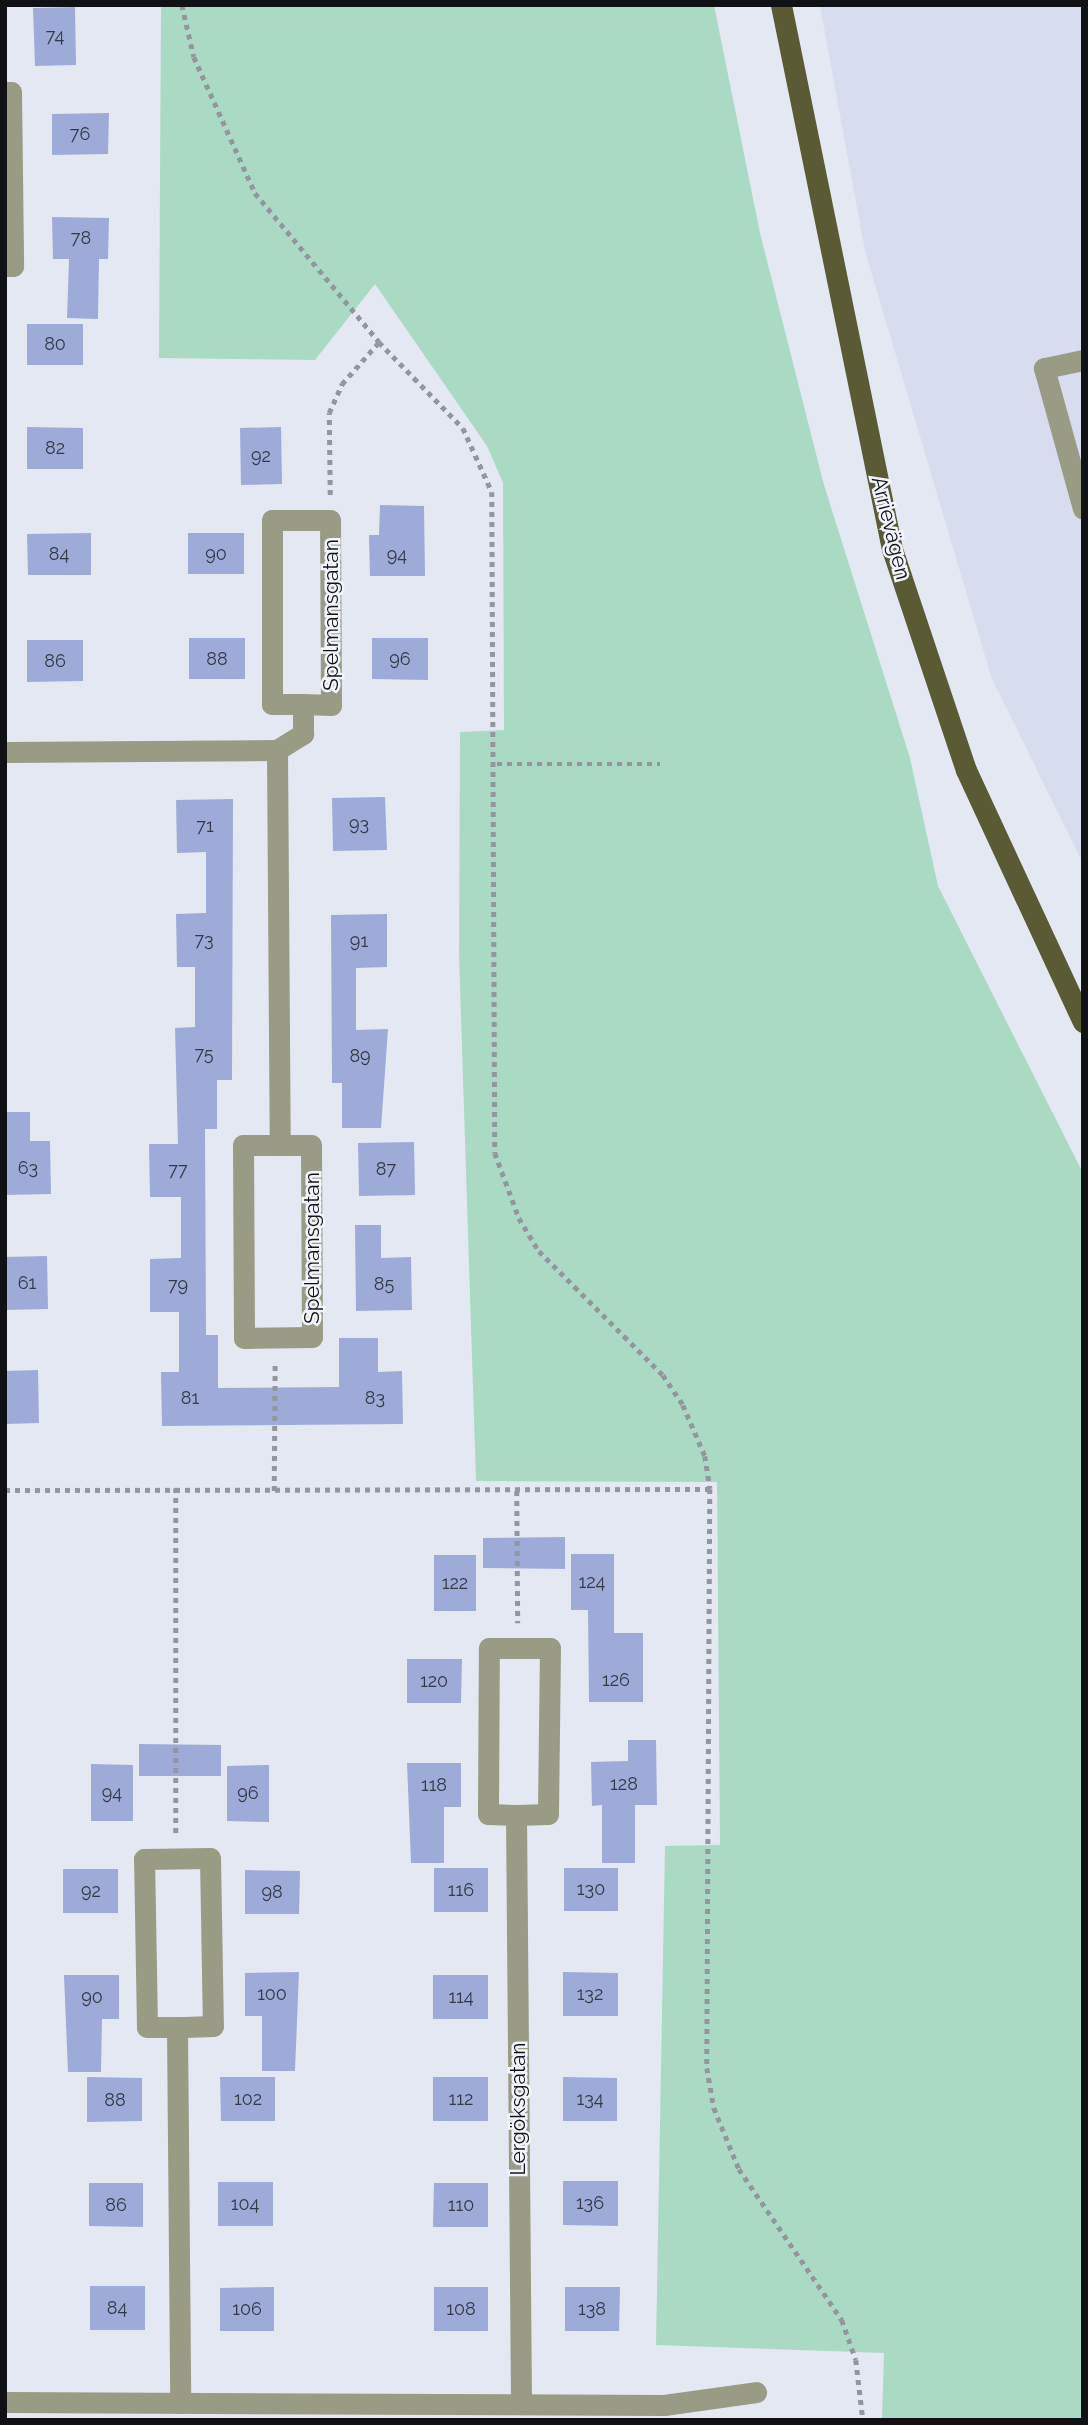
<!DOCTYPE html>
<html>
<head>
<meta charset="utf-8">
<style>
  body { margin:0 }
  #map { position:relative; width:1088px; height:2425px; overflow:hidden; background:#e4e8f2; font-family:Raleway,sans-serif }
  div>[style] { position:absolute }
  .built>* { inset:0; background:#d7dcee }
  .green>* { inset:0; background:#abdac4 }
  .building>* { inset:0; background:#9eabd9 }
  .path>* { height:4.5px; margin-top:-2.25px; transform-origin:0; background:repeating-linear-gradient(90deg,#93969e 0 5px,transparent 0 10px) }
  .minor>* { height:21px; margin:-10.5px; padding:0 10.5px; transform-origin:10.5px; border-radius:10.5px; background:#999b85 }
  .major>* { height:21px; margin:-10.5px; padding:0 10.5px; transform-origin:10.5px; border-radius:10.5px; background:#5a5b34 }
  span { translate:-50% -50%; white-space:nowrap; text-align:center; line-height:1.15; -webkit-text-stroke:5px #f2f5fe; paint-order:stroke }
  .number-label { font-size:18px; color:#343845 }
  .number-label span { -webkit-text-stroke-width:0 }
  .street-label { font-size:21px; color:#101114 }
  .frame { position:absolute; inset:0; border:7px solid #101114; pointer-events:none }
</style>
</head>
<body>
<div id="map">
  <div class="built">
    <i style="clip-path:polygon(820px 5px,1083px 5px,1083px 863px,992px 679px,865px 251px)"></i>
  </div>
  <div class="green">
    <i style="clip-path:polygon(161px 5px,714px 5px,760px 233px,824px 485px,910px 758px,938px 886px,1083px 1173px,1083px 2420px,882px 2420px,884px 2353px,656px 2345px,665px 1846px,720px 1845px,717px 1482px,476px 1481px,459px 955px,460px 732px,504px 730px,503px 483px,487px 446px,375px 284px,315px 360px,159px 358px)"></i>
  </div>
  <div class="building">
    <i style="clip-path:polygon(75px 7px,76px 65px,35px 66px,33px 8px)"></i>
    <i style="clip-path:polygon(109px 113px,108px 154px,52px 155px,52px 114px)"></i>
    <i style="clip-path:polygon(52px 217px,109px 218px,108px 259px,99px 259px,98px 319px,67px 318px,69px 259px,53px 259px)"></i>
    <i style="clip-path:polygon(27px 324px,83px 324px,83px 365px,27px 365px)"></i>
    <i style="clip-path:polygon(27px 427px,83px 428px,83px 469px,27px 469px)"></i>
    <i style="clip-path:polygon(281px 427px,282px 484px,241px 485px,240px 428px)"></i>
    <i style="clip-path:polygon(380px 505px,424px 506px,425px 576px,370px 576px,369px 535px,379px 535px)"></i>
    <i style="clip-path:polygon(91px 533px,91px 575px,28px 575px,27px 534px)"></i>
    <i style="clip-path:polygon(188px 533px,244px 533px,244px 574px,188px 574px)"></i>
    <i style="clip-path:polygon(189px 638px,245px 638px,245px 679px,189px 679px)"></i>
    <i style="clip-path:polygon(372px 638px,428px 638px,428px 680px,372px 679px)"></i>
    <i style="clip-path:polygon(27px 640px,83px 640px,83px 681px,27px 682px)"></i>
    <i style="clip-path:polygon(385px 797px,387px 850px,333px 851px,332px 798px)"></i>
    <i style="clip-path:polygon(233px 799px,232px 1080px,217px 1080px,217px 1129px,205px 1129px,206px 1335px,218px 1335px,218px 1388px,339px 1387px,339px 1338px,378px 1338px,378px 1372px,402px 1371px,403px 1424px,162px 1426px,161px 1372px,179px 1372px,179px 1312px,150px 1312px,150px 1259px,181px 1258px,181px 1197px,150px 1197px,149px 1144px,178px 1144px,175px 1028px,195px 1027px,195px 967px,177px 967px,176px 914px,206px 913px,206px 852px,177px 853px,176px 800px)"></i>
    <i style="clip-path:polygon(387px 914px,387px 967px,356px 968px,356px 1030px,388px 1029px,381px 1128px,342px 1128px,342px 1083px,332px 1083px,331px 915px)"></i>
    <i style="clip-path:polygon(5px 1112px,30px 1112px,30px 1141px,50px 1141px,51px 1194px,5px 1195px)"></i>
    <i style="clip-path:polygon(414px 1142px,415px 1195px,359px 1196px,358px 1143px)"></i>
    <i style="clip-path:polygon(355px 1225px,381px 1225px,381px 1258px,411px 1257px,412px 1310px,356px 1311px)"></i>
    <i style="clip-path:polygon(47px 1256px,48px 1309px,5px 1310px,5px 1257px)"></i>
    <i style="clip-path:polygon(38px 1370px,39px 1423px,5px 1424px,5px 1371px)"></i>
    <i style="clip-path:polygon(565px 1537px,565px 1569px,483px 1568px,483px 1538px)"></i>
    <i style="clip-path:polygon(571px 1554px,614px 1554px,614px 1633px,643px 1633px,643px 1702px,589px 1702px,588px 1610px,571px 1610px)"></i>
    <i style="clip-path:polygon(434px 1555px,476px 1555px,476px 1611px,434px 1611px)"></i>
    <i style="clip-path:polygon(407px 1659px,462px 1659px,461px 1703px,407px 1703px)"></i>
    <i style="clip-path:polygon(628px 1740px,656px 1740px,657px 1805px,635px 1805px,635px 1863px,602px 1863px,602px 1805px,592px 1806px,591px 1762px,628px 1761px)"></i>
    <i style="clip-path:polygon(139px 1744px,221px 1745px,221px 1776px,139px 1776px)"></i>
    <i style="clip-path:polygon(407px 1763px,461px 1763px,461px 1807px,444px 1807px,444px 1863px,411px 1863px)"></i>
    <i style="clip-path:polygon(91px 1764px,133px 1765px,133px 1821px,91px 1821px)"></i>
    <i style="clip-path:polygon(269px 1765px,269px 1822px,227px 1821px,227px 1766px)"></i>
    <i style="clip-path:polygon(434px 1868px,488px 1868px,488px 1912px,434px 1912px)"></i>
    <i style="clip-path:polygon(564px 1868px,618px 1868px,618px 1911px,564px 1911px)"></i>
    <i style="clip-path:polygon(63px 1869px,118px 1869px,118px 1913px,63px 1913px)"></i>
    <i style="clip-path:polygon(245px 1870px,300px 1871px,299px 1914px,245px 1914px)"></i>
    <i style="clip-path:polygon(299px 1972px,295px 2071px,262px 2071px,262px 2016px,245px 2016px,245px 1973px)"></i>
    <i style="clip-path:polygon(563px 1972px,618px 1973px,618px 2016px,563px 2016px)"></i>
    <i style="clip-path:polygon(64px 1975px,119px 1975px,119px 2019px,102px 2019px,101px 2072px,68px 2072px)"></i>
    <i style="clip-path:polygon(433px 1975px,488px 1975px,488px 2019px,433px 2019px)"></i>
    <i style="clip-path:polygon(87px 2077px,142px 2078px,142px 2121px,87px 2122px)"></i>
    <i style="clip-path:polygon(220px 2077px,275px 2077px,275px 2121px,221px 2121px)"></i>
    <i style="clip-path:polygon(433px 2077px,488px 2077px,488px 2121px,433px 2121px)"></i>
    <i style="clip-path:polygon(563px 2077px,617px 2078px,617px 2121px,563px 2121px)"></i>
    <i style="clip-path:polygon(563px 2181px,618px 2181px,618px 2226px,563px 2225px)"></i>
    <i style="clip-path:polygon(218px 2182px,273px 2182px,273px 2226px,218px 2226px)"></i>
    <i style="clip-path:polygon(89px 2183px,143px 2183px,143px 2227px,89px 2226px)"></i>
    <i style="clip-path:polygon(434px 2183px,488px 2183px,488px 2227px,433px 2227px)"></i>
    <i style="clip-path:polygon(90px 2286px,145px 2286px,145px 2330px,90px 2330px)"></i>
    <i style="clip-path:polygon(274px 2287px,274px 2331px,220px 2331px,220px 2288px)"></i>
    <i style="clip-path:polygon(434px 2287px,488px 2287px,488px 2331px,434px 2331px)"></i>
    <i style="clip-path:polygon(565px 2287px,620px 2287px,619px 2331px,565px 2331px)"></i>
  </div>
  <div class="path">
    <i style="left:182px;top:5px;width:53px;rotate:77deg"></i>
    <i style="left:194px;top:57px;width:149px;rotate:65.8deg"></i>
    <i style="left:255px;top:193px;width:194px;rotate:50.2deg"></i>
    <i style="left:379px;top:342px;width:120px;rotate:45.7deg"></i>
    <i style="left:463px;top:428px;width:70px;rotate:65.6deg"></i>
    <i style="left:492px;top:492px;width:661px;rotate:89.74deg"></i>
    <i style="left:495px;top:1153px;width:69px;rotate:69.7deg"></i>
    <i style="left:519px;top:1218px;width:39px;rotate:59deg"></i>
    <i style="left:539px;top:1251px;width:175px;rotate:45deg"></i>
    <i style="left:663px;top:1375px;width:36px;rotate:56deg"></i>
    <i style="left:683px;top:1405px;width:56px;rotate:66.7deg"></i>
    <i style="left:705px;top:1456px;width:33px;rotate:81deg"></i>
    <i style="left:330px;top:495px;width:82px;rotate:-90.7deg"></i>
    <i style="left:329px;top:413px;width:32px;rotate:-66deg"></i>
    <i style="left:342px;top:384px;width:56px;rotate:-48.6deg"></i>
    <i style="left:497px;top:764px;width:163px"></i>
    <i style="left:176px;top:1488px;width:345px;rotate:90deg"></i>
    <i style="left:5px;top:1490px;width:705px;rotate:-0.08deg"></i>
    <i style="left:710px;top:1489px;width:579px;rotate:90.3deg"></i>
    <i style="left:707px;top:2068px;width:41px;rotate:80.1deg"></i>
    <i style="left:714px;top:2108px;width:66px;rotate:67.7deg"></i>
    <i style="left:739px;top:2169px;width:183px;rotate:55.7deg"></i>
    <i style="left:842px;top:2320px;width:42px;rotate:70.7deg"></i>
    <i style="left:856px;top:2360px;width:60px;rotate:83.3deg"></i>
    <i style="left:274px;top:1491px;width:129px;rotate:-89.6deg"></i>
    <i style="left:517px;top:1491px;width:132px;rotate:89.6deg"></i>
  </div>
  <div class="minor">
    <i style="left:5px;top:92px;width:6px"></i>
    <i style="left:11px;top:92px;width:174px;rotate:89.3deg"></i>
    <i style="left:13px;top:266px;width:8px;rotate:180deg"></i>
    <i style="left:1083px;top:360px;width:40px;rotate:168deg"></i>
    <i style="left:1044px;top:368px;width:146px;rotate:74.5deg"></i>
    <i style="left:277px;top:750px;width:395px;rotate:89.6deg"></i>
    <i style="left:280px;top:1145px;width:37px;rotate:180deg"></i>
    <i style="left:243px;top:1145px;width:193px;rotate:89.7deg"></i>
    <i style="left:244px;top:1338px;width:68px;rotate:-0.8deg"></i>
    <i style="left:312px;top:1337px;width:192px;rotate:-90.3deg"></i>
    <i style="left:311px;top:1145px;width:31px;rotate:180deg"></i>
    <i style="left:5px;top:752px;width:272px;rotate:-0.4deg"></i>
    <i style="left:277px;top:750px;width:31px;rotate:-32deg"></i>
    <i style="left:303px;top:734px;width:30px;rotate:-90deg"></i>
    <i style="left:303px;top:704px;width:28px;rotate:2deg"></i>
    <i style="left:331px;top:705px;width:185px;rotate:-90.3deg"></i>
    <i style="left:330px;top:520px;width:58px;rotate:180deg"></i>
    <i style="left:272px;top:520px;width:184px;rotate:90deg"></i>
    <i style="left:272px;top:704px;width:31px"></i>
    <i style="left:516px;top:1815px;width:28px;rotate:-178deg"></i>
    <i style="left:488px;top:1814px;width:166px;rotate:-89.7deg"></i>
    <i style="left:489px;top:1648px;width:61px"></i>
    <i style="left:550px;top:1648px;width:166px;rotate:90.7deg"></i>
    <i style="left:548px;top:1814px;width:32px;rotate:178deg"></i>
    <i style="left:516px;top:1815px;width:589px;rotate:89.51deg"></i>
    <i style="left:177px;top:2027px;width:30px;rotate:180deg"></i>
    <i style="left:147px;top:2027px;width:168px;rotate:-91deg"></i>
    <i style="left:144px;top:1859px;width:66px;rotate:-0.9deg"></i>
    <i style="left:210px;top:1858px;width:168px;rotate:89deg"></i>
    <i style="left:213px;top:2026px;width:36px;rotate:178deg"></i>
    <i style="left:177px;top:2027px;width:376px;rotate:89.5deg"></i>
    <i style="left:5px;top:2402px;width:659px;rotate:0.26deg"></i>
    <i style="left:664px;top:2405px;width:93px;rotate:-8deg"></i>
  </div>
  <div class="major">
    <i style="left:781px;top:5px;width:555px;rotate:78.47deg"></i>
    <i style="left:892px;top:549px;width:233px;rotate:71.5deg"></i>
    <i style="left:966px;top:770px;width:278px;rotate:65.1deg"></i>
  </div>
  <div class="number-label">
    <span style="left:55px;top:36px">74</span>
    <span style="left:80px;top:134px">76</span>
    <span style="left:81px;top:238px">78</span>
    <span style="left:55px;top:344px">80</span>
    <span style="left:55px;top:448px">82</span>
    <span style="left:261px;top:456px">92</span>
    <span style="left:59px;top:554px">84</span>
    <span style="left:216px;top:554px">90</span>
    <span style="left:397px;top:555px">94</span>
    <span style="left:217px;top:659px">88</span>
    <span style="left:400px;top:659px">96</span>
    <span style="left:55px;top:661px">86</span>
    <span style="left:359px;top:824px">93</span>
    <span style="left:205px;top:826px">71</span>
    <span style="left:204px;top:940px">73</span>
    <span style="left:359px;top:941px">91</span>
    <span style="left:204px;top:1054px">75</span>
    <span style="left:360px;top:1056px">89</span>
    <span style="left:28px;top:1168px">63</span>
    <span style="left:386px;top:1169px">87</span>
    <span style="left:178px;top:1170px">77</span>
    <span style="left:27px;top:1283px">61</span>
    <span style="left:384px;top:1284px">85</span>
    <span style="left:178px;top:1285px">79</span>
    <span style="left:190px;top:1398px">81</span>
    <span style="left:375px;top:1398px">83</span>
    <span style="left:592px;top:1582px">124</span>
    <span style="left:455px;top:1583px">122</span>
    <span style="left:616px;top:1680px">126</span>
    <span style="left:434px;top:1681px">120</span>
    <span style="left:624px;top:1784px">128</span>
    <span style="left:434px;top:1785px">118</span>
    <span style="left:112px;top:1793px">94</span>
    <span style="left:248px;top:1793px">96</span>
    <span style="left:591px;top:1889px">130</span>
    <span style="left:461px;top:1890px">116</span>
    <span style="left:91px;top:1891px">92</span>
    <span style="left:272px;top:1892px">98</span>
    <span style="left:272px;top:1994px">100</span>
    <span style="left:590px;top:1994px">132</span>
    <span style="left:92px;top:1997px">90</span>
    <span style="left:461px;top:1997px">114</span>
    <span style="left:248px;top:2099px">102</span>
    <span style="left:461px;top:2099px">112</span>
    <span style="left:590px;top:2099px">134</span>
    <span style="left:115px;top:2100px">88</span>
    <span style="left:590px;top:2203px">136</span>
    <span style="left:245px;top:2204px">104</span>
    <span style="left:116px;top:2205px">86</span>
    <span style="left:461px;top:2205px">110</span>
    <span style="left:117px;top:2308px">84</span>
    <span style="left:247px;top:2309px">106</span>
    <span style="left:461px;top:2309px">108</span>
    <span style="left:592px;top:2309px">138</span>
  </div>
  <div class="street-label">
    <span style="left:891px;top:528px;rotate:76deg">Arrievägen</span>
    <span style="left:331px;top:615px;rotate:-90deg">Spelmansgatan</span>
    <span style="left:312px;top:1248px;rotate:-90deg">Spelmansgatan</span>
    <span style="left:518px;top:2109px;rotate:-90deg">Lergöksgatan</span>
  </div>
  <div class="frame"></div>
</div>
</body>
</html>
